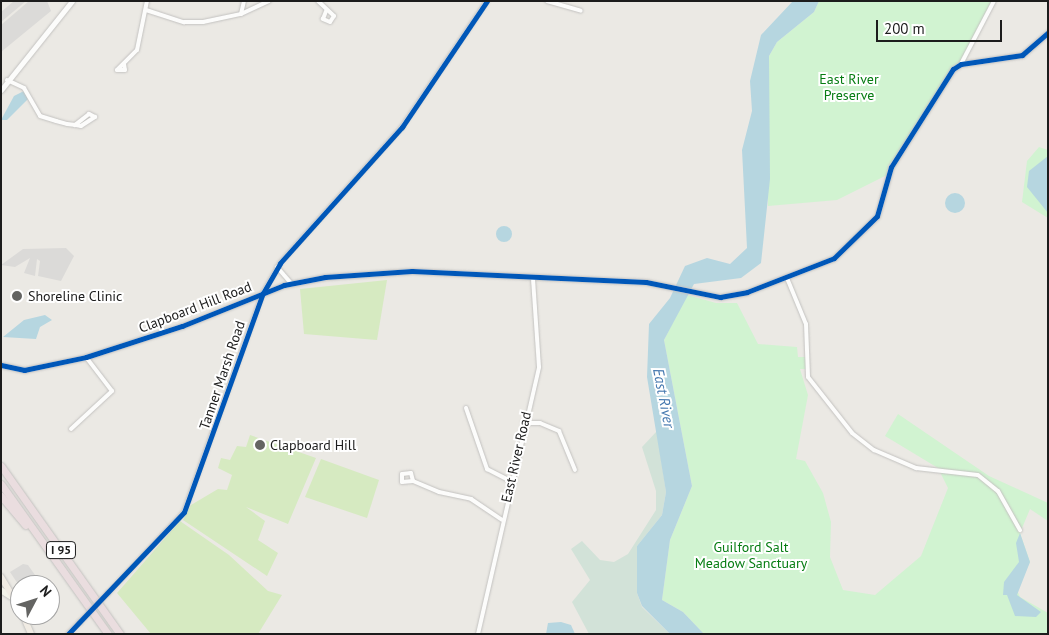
<!DOCTYPE html>
<html>
<head>
<meta charset="utf-8">
<style>
  body { margin:0 }
  #map { position:relative; width:1049px; height:635px; overflow:hidden; background:#ebe9e4; font-family:"PT Sans",sans-serif }
  div>[style] { position:absolute }
  .grass>* { inset:0; background:#d6eac1 }
  .wetland>* { inset:0; background:#d2e2d8 }
  .park>* { inset:0; background:#d1f3d1 }
  .parking>* { inset:0; background:#dbdad8 }
  .water>* { inset:0; background:#b6d6e0 }
  .round { border-radius:50% }
  .roads { filter:drop-shadow(0 0 1px #c3c2c0) drop-shadow(0 0 1px #c3c2c0) }
  .minor>* { height:4px; margin:-2px; padding:0 2px; transform-origin:2px; border-radius:2px; background:#fcfcfb }
  .tertiary>* { height:5px; margin:-2.5px; padding:0 2.5px; transform-origin:2.5px; border-radius:2.5px; background:#fcfcfb }
  .secondary>* { height:5.5px; margin:-2.75px; padding:0 2.75px; transform-origin:2.75px; border-radius:2.75px; background:#f2f2e9 }
  .primary>* { height:6px; margin:-3px; padding:0 3px; transform-origin:3px; border-radius:3px; background:#f0ebe3 }
  .motorway>* { height:7px; margin:-3.5px; padding:0 3.5px; transform-origin:3.5px; border-radius:3.5px; background:#eadddf }
  .bridges { filter:drop-shadow(0 0 1px #c3c2c0) drop-shadow(0 0 1px #c3c2c0) }
  .minor-bridge>* { height:4px; margin:-2px; padding:0 2px; transform-origin:2px; border-radius:2px; background:#fcfcfb }
  .cycleway>* { height:5px; margin:-2.5px; padding:0 2.5px; transform-origin:2.5px; border-radius:2.5px; background:#0057b8 }
  .dots>* { width:14px; height:14px; translate:-50% -50%; box-sizing:border-box; border:2px solid #fff; border-radius:50% }
  span { translate:-50% -50%; white-space:nowrap; text-align:center; line-height:1.15; -webkit-text-stroke:4px #fff; paint-order:stroke }
  .shield-label span { padding:1px 4px; background:#fff; border:1px solid; border-radius:4px; -webkit-text-stroke-width:0 }
  .shield-label { font-size:12px; color:#1c1c1c; font-weight:700 }
  .park-label { font-size:14px; color:#077d13 }
  .poi-label { font-size:14px; color:#1c1c1c }
  .left { translate:0 -50%; text-align:left }
  .street-label { font-size:14px; color:#1c1c1c }
  .water-label { font-size:15px; color:#4578af; font-style:italic }
  .frame { position:absolute; inset:0; border:2px solid #1c1c1c; pointer-events:none }
  .north { position:absolute; left:10px; top:575px; width:50px; height:50px; box-sizing:border-box; background:#fff; border:1px solid #a4a4a4; border-radius:50%; rotate:50deg; font-size:14px; font-weight:700; line-height:20px; text-align:center; color:#1c1c1c }
  .north::after { content:''; display:block; margin:auto; width:18px; height:22px; background:#646462; clip-path:polygon(50% 0,100% 100%,50% 72%,0 100%) }
  .scale { position:absolute; left:876px; top:20px; width:126px; height:22px; box-sizing:border-box; border:2px solid #1c1c1c; border-top:0; padding-left:6px; font-size:15px; line-height:18px; white-space:nowrap; color:#1c1c1c; -webkit-text-stroke:4px #fff; paint-order:stroke }
</style>
</head>
<body>
<div id="map">
  <div class="grass">
    <i style="clip-path:polygon(387px 280px,377px 340px,304px 334px,300px 289px)"></i>
    <i style="clip-path:polygon(250px 435px,316px 458px,288px 524px,246px 507px,265px 521px,258px 540px,278px 553px,267px 576px,183px 520px,191px 505px,218px 489px,227px 490px,232px 475px,218px 468px,221px 458px,230px 460px,237px 446px,246px 447px)"></i>
    <i style="clip-path:polygon(321px 459px,379px 480px,367px 518px,305px 497px)"></i>
    <i style="clip-path:polygon(180px 521px,229px 555px,268px 591px,282px 595px,258px 634px,151px 634px,117px 593px)"></i>
  </div>
  <div class="wetland">
    <i style="clip-path:polygon(657px 431px,666px 492px,662px 515px,637px 546px,637px 593px,642px 607px,670px 634px,589px 634px,572px 602px,590px 580px,571px 549px,582px 541px,600px 560px,614px 562px,628px 554px,656px 510px,656px 491px,642px 447px)"></i>
  </div>
  <div class="park">
    <i style="clip-path:polygon(819px 1px,994px 1px,961px 64px,946px 76px,919px 128px,888px 166px,887px 175px,837px 200px,768px 206px,769px 56px,777px 42px,814px 12px)"></i>
    <i style="clip-path:polygon(1039px 147px,1048px 150px,1048px 218px,1022px 202px,1027px 161px)"></i>
    <i style="clip-path:polygon(687px 295px,716px 303px,737px 303px,758px 344px,797px 347px,798px 357px,807px 357px,807px 369px,800px 369px,808px 395px,796px 459px,805px 461px,823px 493px,831px 522px,830px 557px,843px 590px,875px 595px,921px 556px,948px 488px,938px 468px,885px 436px,898px 414px,989px 476px,1048px 503px,1048px 521px,1030px 509px,1020px 533px,1030px 562px,1017px 590px,1020px 597px,1048px 613px,1048px 634px,704px 634px,683px 612px,662px 600px,670px 540px,692px 486px,664px 340px)"></i>
  </div>
  <div class="parking">
    <i style="clip-path:polygon(14px 1px,26px 1px,1px 22px,1px 12px)"></i>
    <i style="clip-path:polygon(29px 1px,47px 1px,51px 11px,1px 52px,1px 25px)"></i>
    <i style="clip-path:polygon(66px 248px,74px 256px,61px 281px,38px 276px,40px 261px,37px 259px,35px 276px,24px 273px,30px 258px,15px 267px,1px 265px,23px 249px)"></i>
    <i style="clip-path:polygon(23px 564px,28px 565px,42px 585px,20px 587px,10px 572px)"></i>
  </div>
  <div class="water">
    <i style="clip-path:polygon(793px 1px,819px 1px,814px 12px,777px 42px,769px 56px,770px 179px,761px 263px,741px 278px,694px 284px,664px 340px,692px 486px,670px 540px,662px 600px,683px 612px,704px 634px,670px 634px,642px 606px,637px 593px,637px 546px,662px 515px,666px 492px,647px 377px,649px 324px,670px 298px,685px 266px,707px 258px,730px 264px,747px 248px,742px 150px,752px 111px,750px 81px,761px 35px)"></i>
    <i style="clip-path:polygon(24px 91px,28px 99px,7px 120px,1px 120px,14px 96px)"></i>
    <i style="clip-path:polygon(1048px 156px,1048px 213px,1027px 187px,1029px 171px)"></i>
    <i class="round" style="left:945px;top:193px;width:20px;height:20px"></i>
    <i class="round" style="left:496px;top:226px;width:16px;height:16px"></i>
    <i style="clip-path:polygon(45px 315px,52px 320px,40px 327px,36px 339px,3px 337px,24px 320px)"></i>
    <i style="clip-path:polygon(1020px 533px,1030px 562px,1017px 595px,1041px 612px,1036px 617px,1015px 616px,1007px 595px,1003px 595px,1004px 582px,1019px 562px,1016px 543px)"></i>
    <i style="clip-path:polygon(561px 622px,571px 625px,575px 634px,546px 634px,548px 623px)"></i>
  </div>
  <div class="roads">
    <div class="minor">
      <i style="left:318px;top:1px;width:22px;rotate:43deg"></i>
      <i style="left:334px;top:16px;width:7px;rotate:124deg"></i>
      <i style="left:330px;top:22px;width:8px;rotate:-157deg"></i>
      <i style="left:323px;top:19px;width:9px;rotate:-69deg"></i>
      <i style="left:547px;top:1px;width:35px;rotate:16deg"></i>
      <i style="left:146px;top:10px;width:40px;rotate:18deg"></i>
      <i style="left:184px;top:22px;width:19px"></i>
      <i style="left:203px;top:22px;width:39px;rotate:-12deg"></i>
      <i style="left:241px;top:14px;width:13px;rotate:-77deg"></i>
      <i style="left:241px;top:14px;width:31px;rotate:-25deg"></i>
      <i style="left:124px;top:64px;width:6px;rotate:81deg"></i>
      <i style="left:125px;top:70px;width:8px;rotate:180deg"></i>
      <i style="left:117px;top:70px;width:28px;rotate:-45deg"></i>
      <i style="left:137px;top:50px;width:50px;rotate:-78.5deg"></i>
      <i style="left:961px;top:64px;width:71px;rotate:-62.4deg"></i>
      <i style="left:7px;top:80px;width:19px;rotate:25deg"></i>
      <i style="left:24px;top:88px;width:32px;rotate:60deg"></i>
      <i style="left:40px;top:116px;width:17px;rotate:17deg"></i>
      <i style="left:56px;top:121px;width:11px;rotate:15deg"></i>
      <i style="left:67px;top:124px;width:9px;rotate:6deg"></i>
      <i style="left:76px;top:125px;width:5px;rotate:11deg"></i>
      <i style="left:81px;top:126px;width:17px;rotate:-33deg"></i>
      <i style="left:95px;top:117px;width:7px;rotate:-153deg"></i>
      <i style="left:89px;top:114px;width:18px;rotate:142deg"></i>
      <i style="left:277px;top:267px;width:20px;rotate:49deg"></i>
      <i style="left:787px;top:278px;width:50px;rotate:67.6deg"></i>
      <i style="left:806px;top:324px;width:53px;rotate:87.8deg"></i>
      <i style="left:808px;top:377px;width:71px;rotate:51.8deg"></i>
      <i style="left:852px;top:433px;width:28px;rotate:38deg"></i>
      <i style="left:874px;top:450px;width:46px;rotate:23.2deg"></i>
      <i style="left:916px;top:468px;width:62px;rotate:6.4deg"></i>
      <i style="left:978px;top:475px;width:26px;rotate:39deg"></i>
      <i style="left:998px;top:491px;width:45px;rotate:60.6deg"></i>
      <i style="left:466px;top:408px;width:65px;rotate:71deg"></i>
      <i style="left:487px;top:469px;width:25px;rotate:27deg"></i>
      <i style="left:523px;top:423px;width:17px"></i>
      <i style="left:540px;top:423px;width:21px;rotate:23deg"></i>
      <i style="left:559px;top:431px;width:42px;rotate:67.7deg"></i>
      <i style="left:71px;top:429px;width:56px;rotate:-42.8deg"></i>
      <i style="left:112px;top:391px;width:43px;rotate:-127.4deg"></i>
      <i style="left:413px;top:481px;width:11px;rotate:175deg"></i>
      <i style="left:402px;top:482px;width:8px;rotate:-90deg"></i>
      <i style="left:402px;top:474px;width:9px;rotate:-6deg"></i>
      <i style="left:411px;top:473px;width:8px;rotate:76deg"></i>
      <i style="left:413px;top:481px;width:28px;rotate:23deg"></i>
      <i style="left:439px;top:492px;width:33px;rotate:12deg"></i>
      <i style="left:471px;top:499px;width:37px;rotate:34deg"></i>
      <i style="left:108px;top:593px;width:111px;rotate:-46.8deg"></i>
      <i style="left:184px;top:512px;width:233px;rotate:-70.2deg"></i>
      <i style="left:263px;top:293px;width:34px;rotate:-60deg"></i>
      <i style="left:280px;top:263px;width:183px;rotate:-48.1deg"></i>
      <i style="left:402px;top:127px;width:152px;rotate:-56deg"></i>
      <i style="left:68px;top:634px;width:17px;rotate:-45deg"></i>
      <i style="left:478px;top:634px;width:274px;rotate:-77.1deg"></i>
      <i style="left:539px;top:367px;width:87px;rotate:-93.9deg"></i>
    </div>
    <div class="tertiary">
      <i style="left:1px;top:90px;width:114px;rotate:-51.4deg"></i>
      <i style="left:1px;top:365px;width:24px;rotate:12deg"></i>
      <i style="left:24px;top:370px;width:63px;rotate:-11.8deg"></i>
      <i style="left:86px;top:357px;width:101px;rotate:-17.9deg"></i>
      <i style="left:182px;top:326px;width:110px;rotate:-21.9deg"></i>
      <i style="left:284px;top:285px;width:42px;rotate:-11deg"></i>
      <i style="left:325px;top:277px;width:87px;rotate:-3.9deg"></i>
      <i style="left:412px;top:271px;width:234px;rotate:2.7deg"></i>
      <i style="left:646px;top:282px;width:76px;rotate:11.5deg"></i>
      <i style="left:720px;top:297px;width:27px;rotate:-10deg"></i>
      <i style="left:747px;top:292px;width:93px;rotate:-21.3deg"></i>
      <i style="left:834px;top:258px;width:60px;rotate:-44.3deg"></i>
      <i style="left:877px;top:216px;width:51px;rotate:-74.1deg"></i>
      <i style="left:891px;top:167px;width:116px;rotate:-57.7deg"></i>
      <i style="left:953px;top:69px;width:9px;rotate:-32deg"></i>
      <i style="left:961px;top:64px;width:62px;rotate:-8.4deg"></i>
      <i style="left:1022px;top:55px;width:35px;rotate:-41deg"></i>
    </div>
    <div class="secondary">
      <i style="left:1px;top:590px;width:13px;rotate:32deg"></i>
    </div>
    <div class="primary">
      <i style="left:1px;top:577px;width:37px;rotate:59deg"></i>
      <i style="left:23px;top:615px;width:21px;rotate:67deg"></i>
    </div>
    <div class="motorway">
      <i style="left:1px;top:466px;width:206px;rotate:54.7deg"></i>
      <i style="left:1px;top:484px;width:184px;rotate:54.5deg"></i>
      <i style="left:1px;top:496px;width:38px;rotate:50deg"></i>
    </div>
  </div>
  <div class="bridges">
    <div class="minor-bridge">
      <i style="left:80px;top:622px;width:40px;rotate:-46deg"></i>
    </div>
  </div>
  <div class="cycleway">
    <i style="left:1px;top:365px;width:24px;rotate:12deg"></i>
    <i style="left:24px;top:370px;width:63px;rotate:-11.8deg"></i>
    <i style="left:86px;top:357px;width:101px;rotate:-17.9deg"></i>
    <i style="left:182px;top:326px;width:110px;rotate:-21.9deg"></i>
    <i style="left:284px;top:285px;width:42px;rotate:-11deg"></i>
    <i style="left:325px;top:277px;width:87px;rotate:-3.9deg"></i>
    <i style="left:412px;top:271px;width:234px;rotate:2.7deg"></i>
    <i style="left:646px;top:282px;width:76px;rotate:11.5deg"></i>
    <i style="left:720px;top:297px;width:27px;rotate:-10deg"></i>
    <i style="left:747px;top:292px;width:93px;rotate:-21.3deg"></i>
    <i style="left:834px;top:258px;width:60px;rotate:-44.3deg"></i>
    <i style="left:877px;top:216px;width:51px;rotate:-74.1deg"></i>
    <i style="left:891px;top:167px;width:116px;rotate:-57.7deg"></i>
    <i style="left:953px;top:69px;width:9px;rotate:-32deg"></i>
    <i style="left:961px;top:64px;width:62px;rotate:-8.4deg"></i>
    <i style="left:1022px;top:55px;width:35px;rotate:-41deg"></i>
    <i style="left:68px;top:634px;width:168px;rotate:-46.4deg"></i>
    <i style="left:184px;top:512px;width:233px;rotate:-70.2deg"></i>
    <i style="left:263px;top:293px;width:34px;rotate:-60deg"></i>
    <i style="left:280px;top:263px;width:183px;rotate:-48.1deg"></i>
    <i style="left:402px;top:127px;width:152px;rotate:-56deg"></i>
  </div>
  <div class="dots">
    <i style="left:17px;top:296px;background:#646462"></i>
    <i style="left:260px;top:445px;background:#646462"></i>
  </div>
  <div class="shield-label">
    <span style="left:61px;top:550px">I 95</span>
  </div>
  <div class="park-label">
    <span style="left:849px;top:87px">East River<br>Preserve</span>
    <span style="left:751px;top:555px">Guilford Salt<br>Meadow Sanctuary</span>
  </div>
  <div class="poi-label">
    <span class="left" style="left:28px;top:296px">Shoreline Clinic</span>
    <span class="left" style="left:270px;top:445px">Clapboard Hill</span>
  </div>
  <div class="street-label">
    <span style="left:195px;top:307px;rotate:-21deg">Clapboard Hill Road</span>
    <span style="left:222px;top:375px;rotate:-71deg">Tanner Marsh Road</span>
    <span style="left:516px;top:457px;rotate:-77deg">East River Road</span>
  </div>
  <div class="water-label">
    <span style="left:664px;top:398px;rotate:79deg">East River</span>
  </div>
  <div class="frame"></div>
  <div class="north">N</div>
  <div class="scale">200 m</div>
</div>
</body>
</html>
